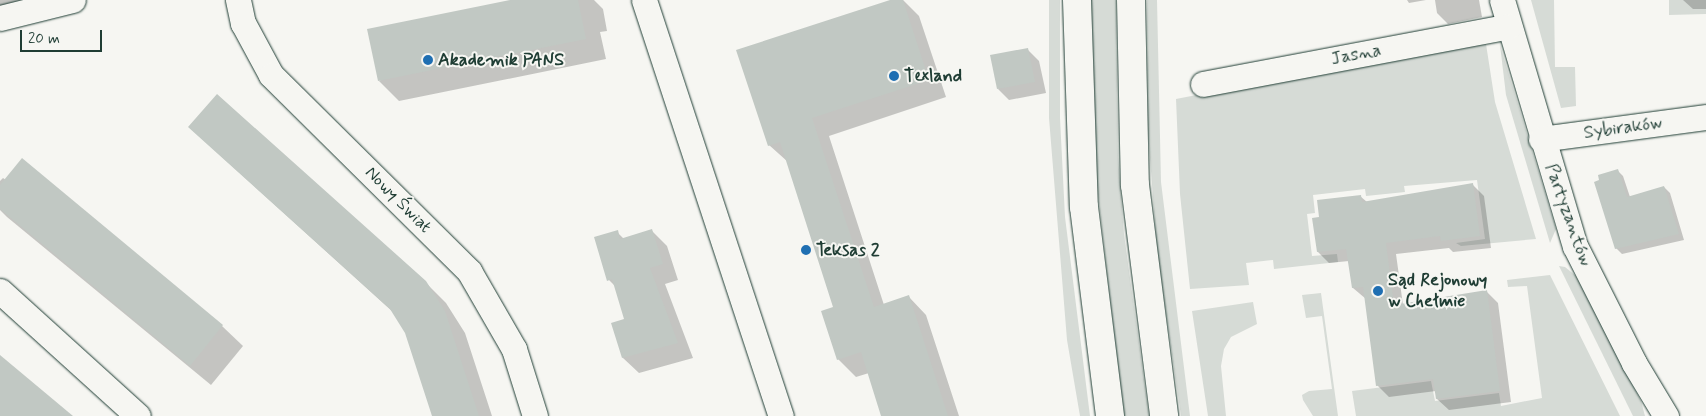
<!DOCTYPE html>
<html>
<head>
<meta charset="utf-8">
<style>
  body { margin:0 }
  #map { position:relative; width:1706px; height:416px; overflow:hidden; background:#f6f6f2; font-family:Mynerve,sans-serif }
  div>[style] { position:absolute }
  .green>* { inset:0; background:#d6dbd6 }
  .shadow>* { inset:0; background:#0003 }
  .building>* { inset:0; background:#c1c8c3 }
  .roads { filter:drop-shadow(0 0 1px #1f3d34) drop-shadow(0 0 1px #1f3d34) }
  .minor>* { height:25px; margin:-12.5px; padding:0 12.5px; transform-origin:12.5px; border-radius:12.5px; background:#f6f6f2 }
  .secondary>* { height:28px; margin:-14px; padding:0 14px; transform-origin:14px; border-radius:14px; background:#f6f6f2 }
  .dots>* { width:14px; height:14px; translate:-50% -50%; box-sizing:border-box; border:2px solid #f6f6f2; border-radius:50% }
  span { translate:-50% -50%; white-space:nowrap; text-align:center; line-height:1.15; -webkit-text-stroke:4px #f6f6f2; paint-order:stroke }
  .street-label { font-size:18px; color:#1f3d34 }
  .poi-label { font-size:18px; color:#1f3d34; font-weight:700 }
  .left { translate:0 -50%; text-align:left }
  .scale { position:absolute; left:20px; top:30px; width:82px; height:22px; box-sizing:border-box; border:2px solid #1f3d34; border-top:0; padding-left:6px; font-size:15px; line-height:18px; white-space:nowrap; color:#1f3d34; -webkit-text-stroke:4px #f6f6f2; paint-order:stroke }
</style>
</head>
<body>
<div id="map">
  <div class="green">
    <i style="clip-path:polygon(1049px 0,1060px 0,1060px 118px,1065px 217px,1090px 416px,1080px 416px,1067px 340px,1049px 118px)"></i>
    <i style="clip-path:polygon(1090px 0,1116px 0,1118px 157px,1124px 234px,1149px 416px,1124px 416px,1119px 378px,1093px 151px)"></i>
    <i style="clip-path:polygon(1147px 0,1157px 0,1161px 182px,1190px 416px,1181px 416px,1157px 251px,1148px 131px)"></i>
    <i style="clip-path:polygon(1531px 0,1554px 0,1555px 67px,1575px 67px,1576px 106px,1561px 108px)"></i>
    <i style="clip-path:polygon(1669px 0,1706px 0,1706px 14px,1669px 15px)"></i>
    <i style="clip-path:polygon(1486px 44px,1495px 102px,1536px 239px,1461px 246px,1456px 243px,1485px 239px,1477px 180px,1404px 186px,1405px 192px,1366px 196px,1365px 189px,1313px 195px,1315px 213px,1307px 214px,1312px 256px,1337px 254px,1338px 262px,1274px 269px,1273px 260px,1246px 263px,1249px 285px,1190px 289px,1180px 194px,1176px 99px,1436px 48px)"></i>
    <i style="clip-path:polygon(1500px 45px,1556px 229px,1550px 243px,1506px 95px)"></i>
    <i style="clip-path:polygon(1559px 266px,1565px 267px,1576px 276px,1641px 401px,1645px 416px,1633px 416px)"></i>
    <i style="clip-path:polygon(1550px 275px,1620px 416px,1356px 416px,1352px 391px,1431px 381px,1435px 401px,1499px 393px,1501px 406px,1542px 398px,1527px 286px,1508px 287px,1507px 280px)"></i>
    <i style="clip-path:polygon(1321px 293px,1338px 416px,1313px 416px,1303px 400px,1302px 395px,1309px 391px,1332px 389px,1322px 316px,1306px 318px,1302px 295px)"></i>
    <i style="clip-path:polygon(1253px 302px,1257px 324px,1231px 337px,1224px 349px,1221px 366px,1226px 416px,1208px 416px,1192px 311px)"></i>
  </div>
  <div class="shadow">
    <i style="clip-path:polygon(0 0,77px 0,0 20px)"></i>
    <i style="clip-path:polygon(516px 0,594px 0,603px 9px,607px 31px,600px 32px,606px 59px,399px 101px,379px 81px)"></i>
    <i style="clip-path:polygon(895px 0,903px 0,919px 16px,946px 97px,829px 136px,884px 305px,909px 297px,926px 315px,959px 416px,882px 416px,869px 373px,856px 377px,838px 359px,834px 308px,788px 162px,769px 145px)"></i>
    <i style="clip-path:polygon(1407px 0,1426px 0,1409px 3px)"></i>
    <i style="clip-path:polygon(1435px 0,1479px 0,1482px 17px,1448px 24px,1437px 13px)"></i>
    <i style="clip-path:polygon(1683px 0,1706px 0,1706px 9px,1693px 9px)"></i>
    <i style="clip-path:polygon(1028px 50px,1039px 61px,1046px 93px,1009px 100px,998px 89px)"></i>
    <i style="clip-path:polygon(189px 127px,425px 282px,446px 303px,465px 333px,492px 416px,433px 416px,406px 333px,394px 313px)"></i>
    <i style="clip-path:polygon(1617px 170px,1623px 176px,1630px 197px,1664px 187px,1670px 193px,1684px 240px,1622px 254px,1616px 248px)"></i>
    <i style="clip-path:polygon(3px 178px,222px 326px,243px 346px,211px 385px,7px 217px,0 210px,0 181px)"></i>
    <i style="clip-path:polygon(1473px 185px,1484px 196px,1491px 248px,1453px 252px,1449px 248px,1396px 254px,1403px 305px,1486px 291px,1498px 303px,1511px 402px,1449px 410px,1437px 399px,1436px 391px,1389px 397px,1377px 385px,1366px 299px,1353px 288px,1349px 261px,1329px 263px,1318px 252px,1320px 218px,1360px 196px,1367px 202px)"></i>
    <i style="clip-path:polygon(651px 230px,667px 246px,678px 280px,665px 284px,693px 358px,639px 373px,623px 358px,626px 319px,616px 287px,609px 280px,617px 232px,624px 239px)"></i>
  </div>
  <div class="building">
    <i style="clip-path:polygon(510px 0,578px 0,586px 39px,378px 81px,367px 29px)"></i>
    <i style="clip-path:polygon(890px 0,903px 0,929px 80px,812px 118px,874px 307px,909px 295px,948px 416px,881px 416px,861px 352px,837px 360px,821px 311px,833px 307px,780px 142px,768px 146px,736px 50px)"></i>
    <i style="clip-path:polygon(1028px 48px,1035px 82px,997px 89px,990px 55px)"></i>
    <i style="clip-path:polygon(217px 94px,426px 281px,445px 311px,479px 416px,432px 416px,405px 333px,390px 309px,188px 127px)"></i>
    <i style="clip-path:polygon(22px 158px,223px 325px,190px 366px,0 209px,0 185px)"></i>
    <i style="clip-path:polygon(1618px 169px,1627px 197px,1664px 186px,1679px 234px,1615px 249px,1594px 182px,1599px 180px,1598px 175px)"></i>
    <i style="clip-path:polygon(1473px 183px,1480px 236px,1441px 241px,1440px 236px,1386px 243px,1394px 305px,1487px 290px,1500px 391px,1436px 399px,1433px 379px,1376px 386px,1363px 287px,1352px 288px,1346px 249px,1317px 252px,1312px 218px,1319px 217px,1317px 200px,1361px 195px,1362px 202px)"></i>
    <i style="clip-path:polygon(652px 229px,663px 264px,650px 268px,678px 343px,622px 358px,611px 323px,624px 319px,612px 279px,607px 281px,594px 237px,618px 230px,620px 239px)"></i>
    <i style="clip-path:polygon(0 355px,73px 416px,0 416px)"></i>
  </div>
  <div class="roads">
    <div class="minor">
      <i style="left:238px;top:0;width:24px;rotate:78deg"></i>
      <i style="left:243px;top:23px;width:59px;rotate:61.7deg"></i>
      <i style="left:271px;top:75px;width:279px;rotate:44.7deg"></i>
      <i style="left:469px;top:271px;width:90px;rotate:60deg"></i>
      <i style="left:514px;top:349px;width:70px;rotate:72.6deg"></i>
      <i style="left:644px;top:0;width:438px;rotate:71.8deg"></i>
      <i style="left:1502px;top:0;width:257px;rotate:73.5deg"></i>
      <i style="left:1575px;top:246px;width:131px;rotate:63.2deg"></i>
      <i style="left:1634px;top:363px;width:62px;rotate:58.9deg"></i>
      <i style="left:0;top:18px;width:75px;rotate:-13.9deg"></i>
      <i style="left:1203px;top:84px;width:311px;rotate:-10.7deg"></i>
      <i style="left:1541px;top:139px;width:166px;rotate:-7.6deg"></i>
      <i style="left:0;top:291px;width:186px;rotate:42.2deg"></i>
    </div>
    <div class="secondary">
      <i style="left:1077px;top:0;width:207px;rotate:88.1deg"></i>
      <i style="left:1084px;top:207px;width:211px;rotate:82.9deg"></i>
      <i style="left:1131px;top:0;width:185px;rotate:88.8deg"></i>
      <i style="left:1135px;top:185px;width:233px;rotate:82.8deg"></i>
    </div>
  </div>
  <div class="dots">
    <i style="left:428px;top:60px;background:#1f6fb2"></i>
    <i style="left:894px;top:76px;background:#1f6fb2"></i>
    <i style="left:806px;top:250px;background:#1f6fb2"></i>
    <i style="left:1378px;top:291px;background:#1f6fb2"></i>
  </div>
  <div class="street-label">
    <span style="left:1356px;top:55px;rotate:-11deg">Jasna</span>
    <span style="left:1623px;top:128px;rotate:-8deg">Sybiraków</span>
    <span style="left:398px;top:200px;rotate:45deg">Nowy Świat</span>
    <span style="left:1568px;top:215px;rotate:70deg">Partyzantów</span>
  </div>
  <div class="poi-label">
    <span class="left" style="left:438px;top:60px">Akademik PANS</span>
    <span class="left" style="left:904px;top:76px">Texland</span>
    <span class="left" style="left:816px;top:250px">Teksas 2</span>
    <span class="left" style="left:1388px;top:291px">Sąd Rejonowy<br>w Chełmie</span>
  </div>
  <div class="scale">20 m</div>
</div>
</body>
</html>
